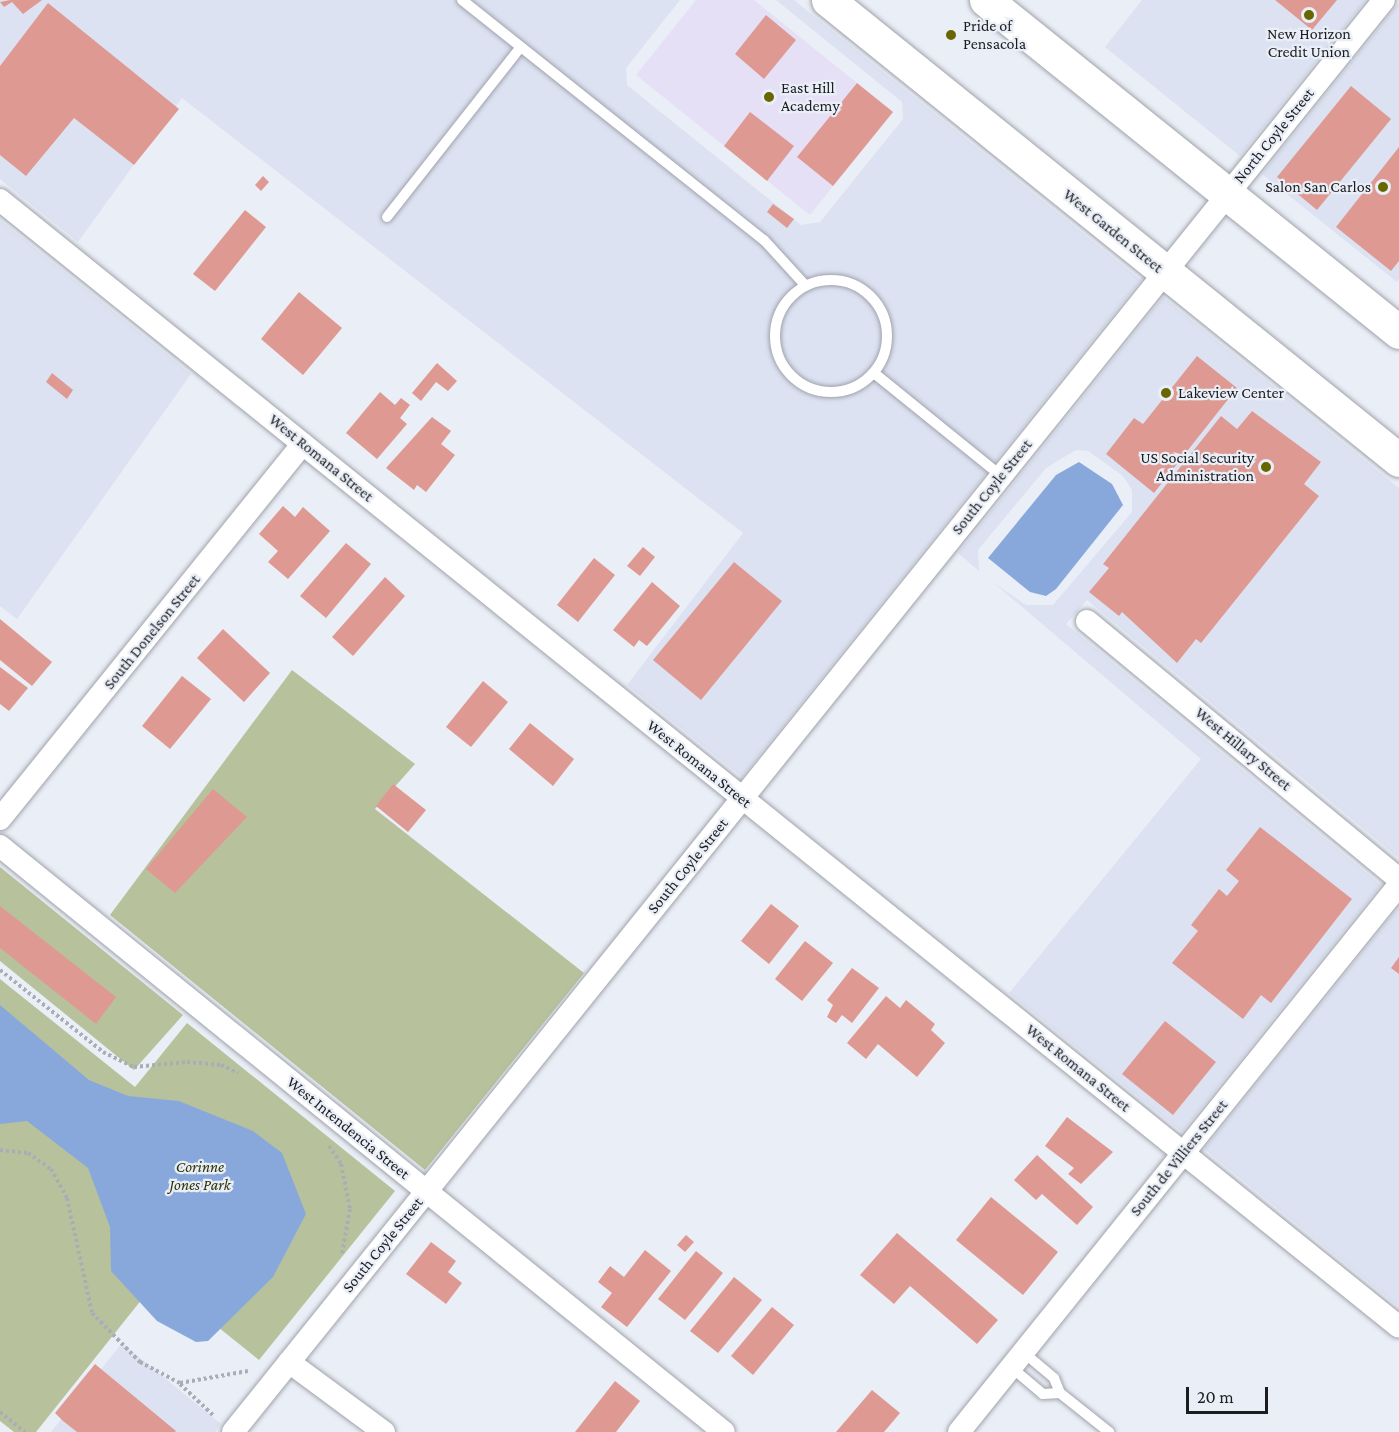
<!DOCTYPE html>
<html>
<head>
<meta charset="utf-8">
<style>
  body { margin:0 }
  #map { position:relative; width:1399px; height:1432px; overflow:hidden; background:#eaeef6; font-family:"Crimson Pro",serif }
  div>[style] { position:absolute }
  .built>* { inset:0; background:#dce2f2 }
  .education>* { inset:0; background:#e5e0f6 }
  .green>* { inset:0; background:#b7c29c }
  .water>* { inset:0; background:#88a8dc }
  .building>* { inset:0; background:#de9a92 }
  .path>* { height:4px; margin-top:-2px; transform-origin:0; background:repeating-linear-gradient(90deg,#aaadb4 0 3px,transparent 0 6px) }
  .roads { filter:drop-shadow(0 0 2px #a0a3ab) drop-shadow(0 0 2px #a0a3ab) }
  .lane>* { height:10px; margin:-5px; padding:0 5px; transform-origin:5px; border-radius:5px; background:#fff }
  .lane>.ring { margin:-5px; padding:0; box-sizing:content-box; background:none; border:10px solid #fff; border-radius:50% }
  .street>* { height:22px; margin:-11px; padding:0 11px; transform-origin:11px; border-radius:11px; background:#fff }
  .primary>* { height:33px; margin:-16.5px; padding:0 16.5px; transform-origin:16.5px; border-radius:16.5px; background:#fff }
  .dots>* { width:16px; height:16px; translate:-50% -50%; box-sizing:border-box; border:3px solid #eaeef6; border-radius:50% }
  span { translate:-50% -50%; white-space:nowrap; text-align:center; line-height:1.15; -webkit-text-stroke:4.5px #eaeef6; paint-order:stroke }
  .poi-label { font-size:16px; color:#1b1d20 }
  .left { translate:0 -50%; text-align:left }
  .right { translate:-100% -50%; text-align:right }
  .street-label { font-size:16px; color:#1b1d20 }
  .park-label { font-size:16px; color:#2b3405; font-style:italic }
  .scale { position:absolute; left:1186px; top:1387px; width:82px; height:27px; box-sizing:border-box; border:3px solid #1b1d20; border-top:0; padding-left:8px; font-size:18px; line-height:21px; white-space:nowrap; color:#1b1d20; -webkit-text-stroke:4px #eaeef6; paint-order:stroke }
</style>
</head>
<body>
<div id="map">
  <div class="built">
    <i style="clip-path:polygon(0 0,680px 0,626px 68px,627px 85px,801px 225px,820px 222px,903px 119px,902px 102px,776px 0,794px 0,1141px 280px,742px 777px,627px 685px,743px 533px,182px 98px,78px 242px,0 179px)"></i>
    <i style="clip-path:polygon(1142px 0,1366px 0,1240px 156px,1105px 47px)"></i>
    <i style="clip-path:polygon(1399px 3px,1399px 279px,1397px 282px,1262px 174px)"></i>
    <i style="clip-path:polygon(0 220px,191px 374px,17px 619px,0 606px)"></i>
    <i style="clip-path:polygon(1163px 297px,1399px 488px,1399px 858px,1087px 600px,1066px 624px,1381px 885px,1182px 1132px,1009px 993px,1201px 759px,994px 583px,1026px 605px,1053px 605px,1132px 512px,1132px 490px,1123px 476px,1088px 451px,1076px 450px,1046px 468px,978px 550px,979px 571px,958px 553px)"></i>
    <i style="clip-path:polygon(1399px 907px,1399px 1307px,1204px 1149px)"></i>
    <i style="clip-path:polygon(122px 1343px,221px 1424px,215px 1432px,51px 1432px)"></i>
  </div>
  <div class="education">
    <i style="clip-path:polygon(696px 0,754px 0,893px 112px,810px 215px,636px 75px)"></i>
  </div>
  <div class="green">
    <i style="clip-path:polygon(292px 670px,415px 764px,375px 809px,584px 973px,425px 1170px,110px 915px)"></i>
    <i style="clip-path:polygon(0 867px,183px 1015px,134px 1070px,0 961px)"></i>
    <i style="clip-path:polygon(0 979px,135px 1087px,187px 1023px,395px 1191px,259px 1360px,158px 1279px,36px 1432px,14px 1432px,0 1421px)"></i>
  </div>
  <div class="water">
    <i style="clip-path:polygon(1079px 462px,1112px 484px,1123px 505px,1056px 589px,1046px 596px,1030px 592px,988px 558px,1056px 475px)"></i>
    <i style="clip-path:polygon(0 1005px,89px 1080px,128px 1096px,179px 1101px,253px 1131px,282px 1153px,306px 1214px,273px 1277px,208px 1341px,196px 1342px,157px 1321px,111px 1271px,110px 1227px,88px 1168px,27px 1121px,0 1124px)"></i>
  </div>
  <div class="building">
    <i style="clip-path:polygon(10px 0,42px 0,23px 14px,12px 2px,4px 7px,0 2px)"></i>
    <i style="clip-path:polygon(1275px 0,1337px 0,1312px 30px)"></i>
    <i style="clip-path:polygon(48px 3px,179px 109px,134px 165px,74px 118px,26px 176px,0 155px,0 66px)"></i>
    <i style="clip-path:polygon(766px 15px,796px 40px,764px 79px,735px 54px)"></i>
    <i style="clip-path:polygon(857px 83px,893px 112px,833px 186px,797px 157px)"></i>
    <i style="clip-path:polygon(1351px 86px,1391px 119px,1317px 210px,1277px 177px)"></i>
    <i style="clip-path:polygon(750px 112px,794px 146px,767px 181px,724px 146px)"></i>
    <i style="clip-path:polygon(1399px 147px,1399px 261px,1391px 271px,1336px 227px)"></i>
    <i style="clip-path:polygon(263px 176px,269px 182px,261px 191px,255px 185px)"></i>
    <i style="clip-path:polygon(773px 204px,794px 219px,787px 228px,767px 212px)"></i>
    <i style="clip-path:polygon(245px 210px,266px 227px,215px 291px,193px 274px)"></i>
    <i style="clip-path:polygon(299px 292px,342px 328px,303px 375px,261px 339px)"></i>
    <i style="clip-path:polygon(1197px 356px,1237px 388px,1154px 493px,1106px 454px,1134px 418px,1143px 424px)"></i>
    <i style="clip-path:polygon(437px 363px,457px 381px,448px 391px,436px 382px,421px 401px,412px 393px)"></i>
    <i style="clip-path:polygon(52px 373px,73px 390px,67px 399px,46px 382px)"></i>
    <i style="clip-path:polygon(380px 392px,395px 405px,401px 398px,410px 405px,400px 418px,407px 424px,377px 459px,346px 433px)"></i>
    <i style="clip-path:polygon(1252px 411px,1321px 462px,1304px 484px,1319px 496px,1201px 643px,1196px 639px,1177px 663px,1122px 612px,1119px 616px,1089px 592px,1109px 568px,1103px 564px,1221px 416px,1237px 429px)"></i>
    <i style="clip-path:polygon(432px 417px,451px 431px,441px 444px,455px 455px,426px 492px,417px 485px,414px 490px,386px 468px)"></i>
    <i style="clip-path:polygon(283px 506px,295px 517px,303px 507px,330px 531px,288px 579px,268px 562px,278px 551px,259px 534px)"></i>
    <i style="clip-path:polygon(346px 543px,371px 564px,326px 618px,300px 596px)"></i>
    <i style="clip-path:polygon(643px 547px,655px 557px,640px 576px,627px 566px)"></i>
    <i style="clip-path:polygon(594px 558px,615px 575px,578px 622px,557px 605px)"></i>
    <i style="clip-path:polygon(734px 562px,782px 601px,701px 700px,653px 660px)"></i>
    <i style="clip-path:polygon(385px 577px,405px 596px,353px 656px,332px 637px)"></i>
    <i style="clip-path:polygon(652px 582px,680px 606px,647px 646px,639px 640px,634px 647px,613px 630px)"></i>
    <i style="clip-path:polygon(0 619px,52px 662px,32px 686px,0 660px)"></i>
    <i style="clip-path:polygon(223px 629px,270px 673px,244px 702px,197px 658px)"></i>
    <i style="clip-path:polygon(0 667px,28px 688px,9px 711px,0 704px)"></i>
    <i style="clip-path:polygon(182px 676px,211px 699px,170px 749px,142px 726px)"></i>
    <i style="clip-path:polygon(483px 681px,508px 702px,471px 747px,446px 727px)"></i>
    <i style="clip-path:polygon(530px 723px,574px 759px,553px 786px,509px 749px)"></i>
    <i style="clip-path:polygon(393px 784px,426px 810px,408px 832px,376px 806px)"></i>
    <i style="clip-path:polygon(213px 789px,247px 817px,175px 893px,146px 869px)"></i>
    <i style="clip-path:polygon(1260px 827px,1352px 899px,1271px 1003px,1261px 995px,1243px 1019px,1172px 963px,1198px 931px,1191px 925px,1219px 889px,1227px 896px,1239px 881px,1226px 870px)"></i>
    <i style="clip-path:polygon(771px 904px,799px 926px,769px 964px,741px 941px)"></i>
    <i style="clip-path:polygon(0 906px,116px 997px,96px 1024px,0 948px)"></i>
    <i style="clip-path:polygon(805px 941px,833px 963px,802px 1001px,775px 979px)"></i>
    <i style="clip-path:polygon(1399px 957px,1399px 974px,1391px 968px)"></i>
    <i style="clip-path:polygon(852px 968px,879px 988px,852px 1023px,842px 1015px,836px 1023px,827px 1017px,833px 1005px,827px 1000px)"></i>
    <i style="clip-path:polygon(886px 996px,900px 1008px,906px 1000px,935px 1024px,931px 1030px,945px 1043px,917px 1077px,878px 1044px,866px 1059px,847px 1043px)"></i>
    <i style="clip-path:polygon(1165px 1021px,1216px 1062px,1173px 1115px,1122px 1074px)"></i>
    <i style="clip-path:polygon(1067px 1117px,1113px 1152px,1081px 1184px,1068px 1174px,1074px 1168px,1045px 1146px)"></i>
    <i style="clip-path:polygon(1037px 1155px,1093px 1207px,1077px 1225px,1042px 1194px,1036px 1200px,1014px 1180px)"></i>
    <i style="clip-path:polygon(991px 1197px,1058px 1252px,1023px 1295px,956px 1240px)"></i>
    <i style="clip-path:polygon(897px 1233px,998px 1320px,977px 1344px,910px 1286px,894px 1304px,860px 1275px)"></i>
    <i style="clip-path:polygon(686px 1235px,694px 1242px,685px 1252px,677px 1245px)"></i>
    <i style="clip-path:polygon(431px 1242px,456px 1261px,448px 1272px,462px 1283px,446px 1304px,406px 1274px)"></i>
    <i style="clip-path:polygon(645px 1250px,671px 1271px,627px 1327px,601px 1307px,612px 1293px,598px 1282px,610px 1266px,624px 1277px)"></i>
    <i style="clip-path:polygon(696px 1251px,723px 1273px,685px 1320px,658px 1299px)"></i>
    <i style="clip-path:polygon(734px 1277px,762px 1300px,718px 1353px,690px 1331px)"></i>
    <i style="clip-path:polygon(772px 1307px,794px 1325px,753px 1375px,731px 1356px)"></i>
    <i style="clip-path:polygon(95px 1364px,176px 1431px,175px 1432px,77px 1432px,63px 1421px,55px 1413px)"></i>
    <i style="clip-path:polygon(615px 1381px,640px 1401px,616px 1432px,575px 1432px)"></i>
    <i style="clip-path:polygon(872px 1390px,900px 1413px,884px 1432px,836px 1432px)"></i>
  </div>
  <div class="path">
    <i style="left:0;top:970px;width:132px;rotate:38.5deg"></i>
    <i style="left:103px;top:1052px;width:34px;rotate:26deg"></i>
    <i style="left:134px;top:1067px;width:53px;rotate:-5.4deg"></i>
    <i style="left:187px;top:1062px;width:34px;rotate:5deg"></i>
    <i style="left:221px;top:1065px;width:19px;rotate:25deg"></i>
    <i style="left:329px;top:1146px;width:22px;rotate:56deg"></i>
    <i style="left:341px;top:1164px;width:46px;rotate:78.7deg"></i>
    <i style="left:350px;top:1209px;width:45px;rotate:100.3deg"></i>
    <i style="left:0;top:1150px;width:28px;rotate:6deg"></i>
    <i style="left:28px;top:1153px;width:28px;rotate:35deg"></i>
    <i style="left:51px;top:1169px;width:33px;rotate:61deg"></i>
    <i style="left:67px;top:1198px;width:118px;rotate:77.7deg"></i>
    <i style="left:92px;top:1313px;width:69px;rotate:45.6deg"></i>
    <i style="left:140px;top:1362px;width:45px;rotate:27.7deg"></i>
    <i style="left:180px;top:1383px;width:69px;rotate:-10deg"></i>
    <i style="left:180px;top:1384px;width:47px;rotate:43.3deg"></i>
    <i style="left:0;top:1412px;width:32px;rotate:39deg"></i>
  </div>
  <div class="roads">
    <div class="lane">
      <i style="left:462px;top:0;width:386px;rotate:38.5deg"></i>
      <i style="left:764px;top:240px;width:62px;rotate:47.6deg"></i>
      <i style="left:387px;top:217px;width:216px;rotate:-51.8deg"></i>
      <i class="ring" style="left:775px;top:280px;width:102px;height:102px"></i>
      <i style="left:874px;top:373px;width:164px;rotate:39deg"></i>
      <i style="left:1011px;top:1367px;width:42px;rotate:40.2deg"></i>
      <i style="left:1043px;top:1394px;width:17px;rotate:-3deg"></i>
      <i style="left:1060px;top:1393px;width:16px;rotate:-112deg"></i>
      <i style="left:1054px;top:1378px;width:40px;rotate:-140deg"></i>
      <i style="left:1060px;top:1393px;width:63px;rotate:38.5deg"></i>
    </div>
    <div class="street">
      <i style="left:0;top:200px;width:1796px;rotate:38.85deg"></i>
      <i style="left:1087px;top:621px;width:405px;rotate:39.6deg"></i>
      <i style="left:0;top:819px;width:482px;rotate:-51.1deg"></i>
      <i style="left:0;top:846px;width:931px;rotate:38.99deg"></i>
      <i style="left:289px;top:1362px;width:118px;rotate:36.4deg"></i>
      <i style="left:233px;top:1432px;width:1837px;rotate:-51.21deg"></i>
      <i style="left:959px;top:1432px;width:702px;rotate:-51.19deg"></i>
    </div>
    <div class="primary">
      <i style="left:828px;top:0;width:733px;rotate:38.86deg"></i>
      <i style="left:986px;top:0;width:530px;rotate:38.79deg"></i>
    </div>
  </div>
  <div class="dots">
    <i style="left:1309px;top:15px;background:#686600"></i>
    <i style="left:951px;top:35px;background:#686600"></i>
    <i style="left:769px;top:97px;background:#686600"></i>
    <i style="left:1383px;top:187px;background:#686600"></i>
    <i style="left:1166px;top:393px;background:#686600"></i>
    <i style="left:1266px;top:467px;background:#686600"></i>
  </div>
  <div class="poi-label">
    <span class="left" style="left:963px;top:35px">Pride of<br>Pensacola</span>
    <span style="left:1309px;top:43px">New Horizon<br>Credit Union</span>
    <span class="left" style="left:781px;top:97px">East Hill<br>Academy</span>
    <span class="right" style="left:1371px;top:187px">Salon San Carlos</span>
    <span class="left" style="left:1178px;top:393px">Lakeview Center</span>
    <span class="right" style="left:1254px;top:467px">US Social Security<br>Administration</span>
  </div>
  <div class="street-label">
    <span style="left:1274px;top:136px;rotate:-51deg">North Coyle Street</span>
    <span style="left:1113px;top:231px;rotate:39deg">West Garden Street</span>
    <span style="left:321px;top:458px;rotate:39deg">West Romana Street</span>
    <span style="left:992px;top:487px;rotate:-51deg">South Coyle Street</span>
    <span style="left:152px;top:632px;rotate:-51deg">South Donelson Street</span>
    <span style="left:1243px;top:749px;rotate:40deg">West Hillary Street</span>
    <span style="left:699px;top:764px;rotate:39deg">West Romana Street</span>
    <span style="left:688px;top:866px;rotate:-51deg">South Coyle Street</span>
    <span style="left:1078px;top:1068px;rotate:39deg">West Romana Street</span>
    <span style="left:348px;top:1128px;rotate:39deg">West Intendencia Street</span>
    <span style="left:1179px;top:1158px;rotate:-51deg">South de Villiers Street</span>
    <span style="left:383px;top:1245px;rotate:-51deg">South Coyle Street</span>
  </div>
  <div class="park-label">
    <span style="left:200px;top:1176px">Corinne<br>Jones Park</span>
  </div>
  <div class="scale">20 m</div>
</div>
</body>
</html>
